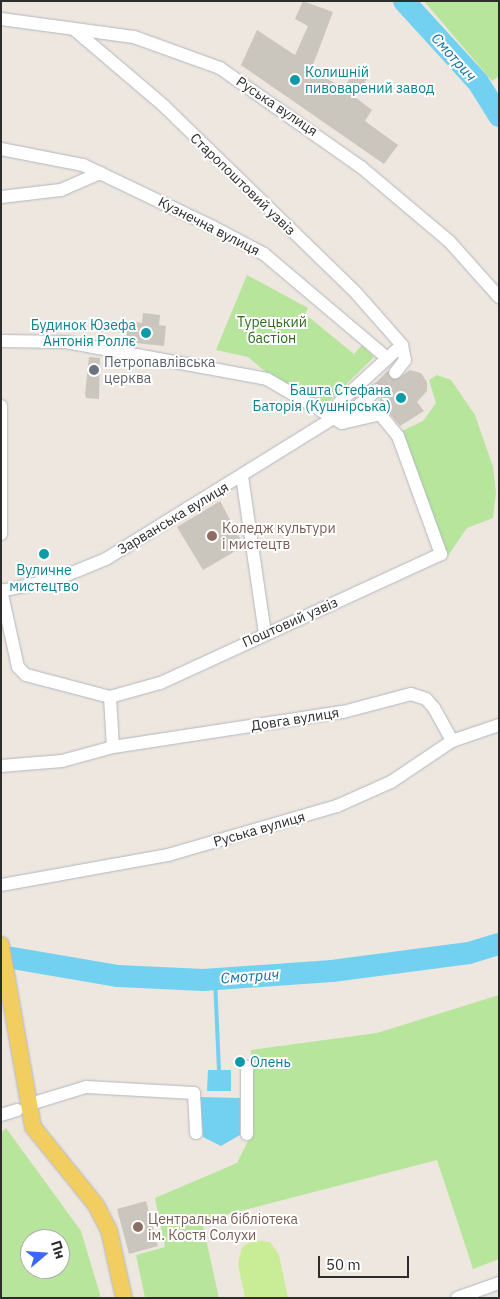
<!DOCTYPE html>
<html>
<head>
<meta charset="utf-8">
<style>
  body { margin:0 }
  #map { position:relative; width:500px; height:1299px; overflow:hidden; background:#eee7df; font-family:"IBM Plex Sans",sans-serif }
  div>[style] { position:absolute }
  .green>* { inset:0; background:#b6e59b }
  .pitch>* { inset:0; background:#c9ec97 }
  .water>* { inset:0; background:#72d1f0 }
  .stream>* { height:4px; margin:-2px; padding:0 2px; transform-origin:2px; border-radius:2px; background:#72d1f0 }
  .river>* { height:22px; margin:-11px; padding:0 11px; transform-origin:11px; border-radius:11px; background:#72d1f0 }
  .building>* { inset:0; background:#cac5bd }
  .minor-tunnel>* { height:12px; margin-top:-6px; transform-origin:0; background:repeating-linear-gradient(90deg,#c7c2bb 0 12px,transparent 0 18px) }
  .roads { filter:drop-shadow(0 0 1px #b3b6c0) drop-shadow(0 0 1px #b3b6c0) }
  .minor>* { height:12px; margin:-6px; padding:0 6px; transform-origin:6px; border-radius:6px; background:#fff }
  .major>* { height:16px; margin:-8px; padding:0 8px; transform-origin:8px; border-radius:8px; background:#f2ce60 }
  .dots>* { width:14px; height:14px; translate:-50% -50%; box-sizing:border-box; border:2px solid #fff; border-radius:50% }
  span { translate:-50% -50%; white-space:nowrap; text-align:center; line-height:1.15; -webkit-text-stroke:4px #fff; paint-order:stroke }
  .culture-label { font-size:14px; color:#0d838f }
  .left { translate:0 -50%; text-align:left }
  .right { translate:-100% -50%; text-align:right }
  .street-label { font-size:14px; color:#2d2d2d }
  .park-label { font-size:14px; color:#2c6c1a }
  .worship-label { font-size:14px; color:#5b616d }
  .education-label { font-size:14px; color:#785e54 }
  .water-label { font-size:15px; color:#0c70a1; font-style:italic }
  .frame { position:absolute; inset:0; border:2px solid #2d2d2d; pointer-events:none }
  .north { position:absolute; left:20px; top:1229px; width:50px; height:50px; box-sizing:border-box; background:#fff; border:1px solid #ababab; border-radius:50%; rotate:72deg; font-size:14px; font-weight:700; line-height:20px; text-align:center; color:#2d2d2d }
  .north::after { content:''; display:block; margin:auto; width:18px; height:22px; background:#3e65fc; clip-path:polygon(50% 0,100% 100%,50% 72%,0 100%) }
  .scale { position:absolute; left:318px; top:1256px; width:91px; height:22px; box-sizing:border-box; border:2px solid #2d2d2d; border-top:0; padding-left:6px; font-size:15px; line-height:18px; white-space:nowrap; color:#2d2d2d; -webkit-text-stroke:4px #fff; paint-order:stroke }
</style>
</head>
<body>
<div id="map">
  <div class="green">
    <i style="clip-path:polygon(424px 1px,499px 1px,499px 76px,492px 81px)"></i>
    <i style="clip-path:polygon(247px 275px,308px 308px,305px 314px,354px 354px,362px 345px,374px 357px,322px 408px,310px 409px,248px 357px,216px 350px)"></i>
    <i style="clip-path:polygon(437px 375px,451px 380px,475px 415px,493px 467px,496px 493px,493px 518px,467px 528px,447px 557px,400px 432px,423px 421px,436px 403px,429px 380px)"></i>
    <i style="clip-path:polygon(499px 995px,499px 1259px,473px 1269px,437px 1160px,202px 1221px,219px 1298px,145px 1298px,136px 1255px,165px 1247px,155px 1198px,237px 1163px,250px 1137px,251px 1050px,377px 1033px)"></i>
    <i style="clip-path:polygon(evenodd,6px 1128px,81px 1231px,101px 1298px,1px 1298px,1px 1133px,6px 1128px,30px 1239px,60px 1239px,60px 1269px,30px 1269px,30px 1239px)"></i>
  </div>
  <div class="pitch">
    <i style="clip-path:polygon(254px 1240px,270px 1242px,279px 1255px,288px 1298px,245px 1298px,238px 1264px,242px 1247px)"></i>
  </div>
  <div class="water">
    <i style="clip-path:polygon(208px 1070px,231px 1070px,231px 1091px,207px 1091px)"></i>
    <i style="clip-path:polygon(200px 1097px,240px 1098px,240px 1135px,221px 1146px,203px 1137px)"></i>
  </div>
  <div class="stream">
    <i style="left:215px;top:979px;width:91px;rotate:87.5deg"></i>
  </div>
  <div class="river">
    <i style="left:404px;top:1px;width:110px;rotate:47.6deg"></i>
    <i style="left:478px;top:82px;width:40px;rotate:58deg"></i>
    <i style="left:1px;top:956px;width:119px;rotate:9.7deg"></i>
    <i style="left:118px;top:976px;width:85px;rotate:2.7deg"></i>
    <i style="left:203px;top:980px;width:129px;rotate:-4deg"></i>
    <i style="left:332px;top:971px;width:138px;rotate:-7.5deg"></i>
    <i style="left:469px;top:953px;width:31px;rotate:-17deg"></i>
  </div>
  <div class="building">
    <i style="clip-path:polygon(303px 1px,333px 12px,311px 70px,344px 88px,357px 67px,369px 76px,355px 97px,372px 110px,365px 121px,398px 145px,384px 164px,241px 65px,257px 30px,295px 55px,308px 26px,295px 19px)"></i>
    <i style="clip-path:polygon(143px 313px,160px 315px,159px 325px,166px 326px,164px 346px,126px 342px,128px 321px,142px 323px)"></i>
    <i style="clip-path:polygon(89px 357px,100px 358px,99px 399px,86px 398px,85px 394px)"></i>
    <i style="clip-path:polygon(410px 370px,421px 373px,427px 382px,427px 391px,417px 402px,424px 411px,400px 426px,379px 401px,385px 389px,377px 382px,387px 371px,394px 381px)"></i>
    <i style="clip-path:polygon(220px 501px,244px 546px,203px 570px,177px 527px)"></i>
    <i style="clip-path:polygon(146px 1201px,158px 1246px,129px 1254px,117px 1209px)"></i>
  </div>
  <div class="minor-tunnel">
    <i style="left:377px;top:390px;width:25px;rotate:-43deg"></i>
  </div>
  <div class="roads">
    <div class="minor">
      <i style="left:1px;top:19px;width:134px;rotate:7.7deg"></i>
      <i style="left:134px;top:37px;width:91px;rotate:19.8deg"></i>
      <i style="left:220px;top:68px;width:172px;rotate:35.1deg"></i>
      <i style="left:361px;top:167px;width:115px;rotate:40.1deg"></i>
      <i style="left:449px;top:241px;width:75px;rotate:48.2deg"></i>
      <i style="left:76px;top:31px;width:116px;rotate:40.4deg"></i>
      <i style="left:164px;top:106px;width:269px;rotate:44.2deg"></i>
      <i style="left:357px;top:294px;width:68px;rotate:48.6deg"></i>
      <i style="left:402px;top:345px;width:15px;rotate:79deg"></i>
      <i style="left:405px;top:360px;width:16px;rotate:128deg"></i>
      <i style="left:1px;top:149px;width:84px;rotate:11deg"></i>
      <i style="left:83px;top:165px;width:144px;rotate:25.5deg"></i>
      <i style="left:213px;top:227px;width:58px;rotate:27.9deg"></i>
      <i style="left:264px;top:254px;width:161px;rotate:40.2deg"></i>
      <i style="left:1px;top:197px;width:60px;rotate:-6.7deg"></i>
      <i style="left:61px;top:190px;width:43px;rotate:-23.6deg"></i>
      <i style="left:1px;top:341px;width:65px;rotate:0.9deg"></i>
      <i style="left:66px;top:342px;width:204px;rotate:10.4deg"></i>
      <i style="left:267px;top:379px;width:87px;rotate:30.4deg"></i>
      <i style="left:342px;top:423px;width:39px;rotate:-13deg"></i>
      <i style="left:380px;top:414px;width:28px;rotate:51deg"></i>
      <i style="left:398px;top:436px;width:126px;rotate:70deg"></i>
      <i style="left:441px;top:554px;width:309px;rotate:155.3deg"></i>
      <i style="left:160px;top:683px;width:52px;rotate:164.4deg"></i>
      <i style="left:110px;top:697px;width:87px;rotate:-165.3deg"></i>
      <i style="left:26px;top:675px;width:11px;rotate:-135deg"></i>
      <i style="left:18px;top:667px;width:79px;rotate:-102.4deg"></i>
      <i style="left:1px;top:406px;width:128px;rotate:90deg"></i>
      <i style="left:333px;top:418px;width:8px;rotate:-90deg"></i>
      <i style="left:333px;top:410px;width:15px;rotate:-48deg"></i>
      <i style="left:343px;top:399px;width:80px;rotate:-42.5deg"></i>
      <i style="left:333px;top:418px;width:9px;rotate:6deg"></i>
      <i style="left:342px;top:419px;width:45px;rotate:-39.6deg"></i>
      <i style="left:242px;top:476px;width:159px;rotate:81.7deg"></i>
      <i style="left:1px;top:591px;width:57px;rotate:-12.1deg"></i>
      <i style="left:57px;top:579px;width:53px;rotate:-22.2deg"></i>
      <i style="left:106px;top:559px;width:267px;rotate:-31.8deg"></i>
      <i style="left:110px;top:697px;width:50px;rotate:86.6deg"></i>
      <i style="left:113px;top:747px;width:233px;rotate:-8.7deg"></i>
      <i style="left:343px;top:712px;width:70px;rotate:-14.8deg"></i>
      <i style="left:411px;top:694px;width:16px;rotate:18deg"></i>
      <i style="left:426px;top:699px;width:12px;rotate:48deg"></i>
      <i style="left:434px;top:708px;width:38px;rotate:61deg"></i>
      <i style="left:1px;top:766px;width:61px;rotate:-4.7deg"></i>
      <i style="left:62px;top:761px;width:53px;rotate:-15.4deg"></i>
      <i style="left:1px;top:885px;width:170px;rotate:-10.2deg"></i>
      <i style="left:168px;top:855px;width:176px;rotate:-16.2deg"></i>
      <i style="left:337px;top:806px;width:59px;rotate:-24deg"></i>
      <i style="left:391px;top:782px;width:73px;rotate:-33.9deg"></i>
      <i style="left:452px;top:741px;width:50px;rotate:-18.8deg"></i>
      <i style="left:27px;top:1105px;width:62px;rotate:-17deg"></i>
      <i style="left:86px;top:1087px;width:108px;rotate:3.2deg"></i>
      <i style="left:194px;top:1093px;width:40px;rotate:87.1deg"></i>
      <i style="left:1px;top:1115px;width:17px;rotate:-17deg"></i>
      <i style="left:247px;top:1134px;width:67px;rotate:-90deg"></i>
      <i style="left:457px;top:1298px;width:45px;rotate:-19.7deg"></i>
    </div>
    <div class="major">
      <i style="left:1px;top:945px;width:185px;rotate:80deg"></i>
      <i style="left:33px;top:1127px;width:100px;rotate:51.1deg"></i>
      <i style="left:96px;top:1205px;width:28px;rotate:63deg"></i>
      <i style="left:109px;top:1230px;width:70px;rotate:77.6deg"></i>
    </div>
  </div>
  <div class="dots">
    <i style="left:295px;top:80px;background:#0f9aa8"></i>
    <i style="left:146px;top:333px;background:#0f9aa8"></i>
    <i style="left:94px;top:370px;background:#6b7280"></i>
    <i style="left:401px;top:398px;background:#0f9aa8"></i>
    <i style="left:212px;top:536px;background:#8d6e63"></i>
    <i style="left:44px;top:554px;background:#0f9aa8"></i>
    <i style="left:240px;top:1062px;background:#0f9aa8"></i>
    <i style="left:138px;top:1227px;background:#8d6e63"></i>
  </div>
  <div class="culture-label">
    <span class="left" style="left:305px;top:80px">Колишній<br>пивоварений завод</span>
    <span class="right" style="left:136px;top:333px">Будинок Юзефа<br>Антонія Роллє</span>
    <span class="right" style="left:391px;top:398px">Башта Стефана<br>Баторія (Кушнірська)</span>
    <span style="left:44px;top:578px">Вуличне<br>мистецтво</span>
    <span class="left" style="left:250px;top:1062px">Олень</span>
  </div>
  <div class="street-label">
    <span style="left:277px;top:106px;rotate:34deg">Руська вулиця</span>
    <span style="left:243px;top:184px;rotate:44deg">Старопоштовий узвіз</span>
    <span style="left:209px;top:226px;rotate:27deg">Кузнечна вулиця</span>
    <span style="left:173px;top:518px;rotate:-31deg">Зарванська вулиця</span>
    <span style="left:290px;top:622px;rotate:-24deg">Поштовий узвіз</span>
    <span style="left:295px;top:719px;rotate:-9deg">Довга вулиця</span>
    <span style="left:259px;top:829px;rotate:-16deg">Руська вулиця</span>
  </div>
  <div class="park-label">
    <span style="left:272px;top:330px">Турецький<br>бастіон</span>
  </div>
  <div class="worship-label">
    <span class="left" style="left:104px;top:370px">Петропавлівська<br>церква</span>
  </div>
  <div class="education-label">
    <span class="left" style="left:222px;top:536px">Коледж культури<br>і мистецтв</span>
    <span class="left" style="left:148px;top:1227px">Центральна бібліотека<br>ім. Костя Солухи</span>
  </div>
  <div class="water-label">
    <span style="left:454px;top:57px;rotate:48deg">Смотрич</span>
    <span style="left:250px;top:976px;rotate:-4deg">Смотрич</span>
  </div>
  <div class="frame"></div>
  <div class="north">Пн</div>
  <div class="scale">50 m</div>
</div>
</body>
</html>
